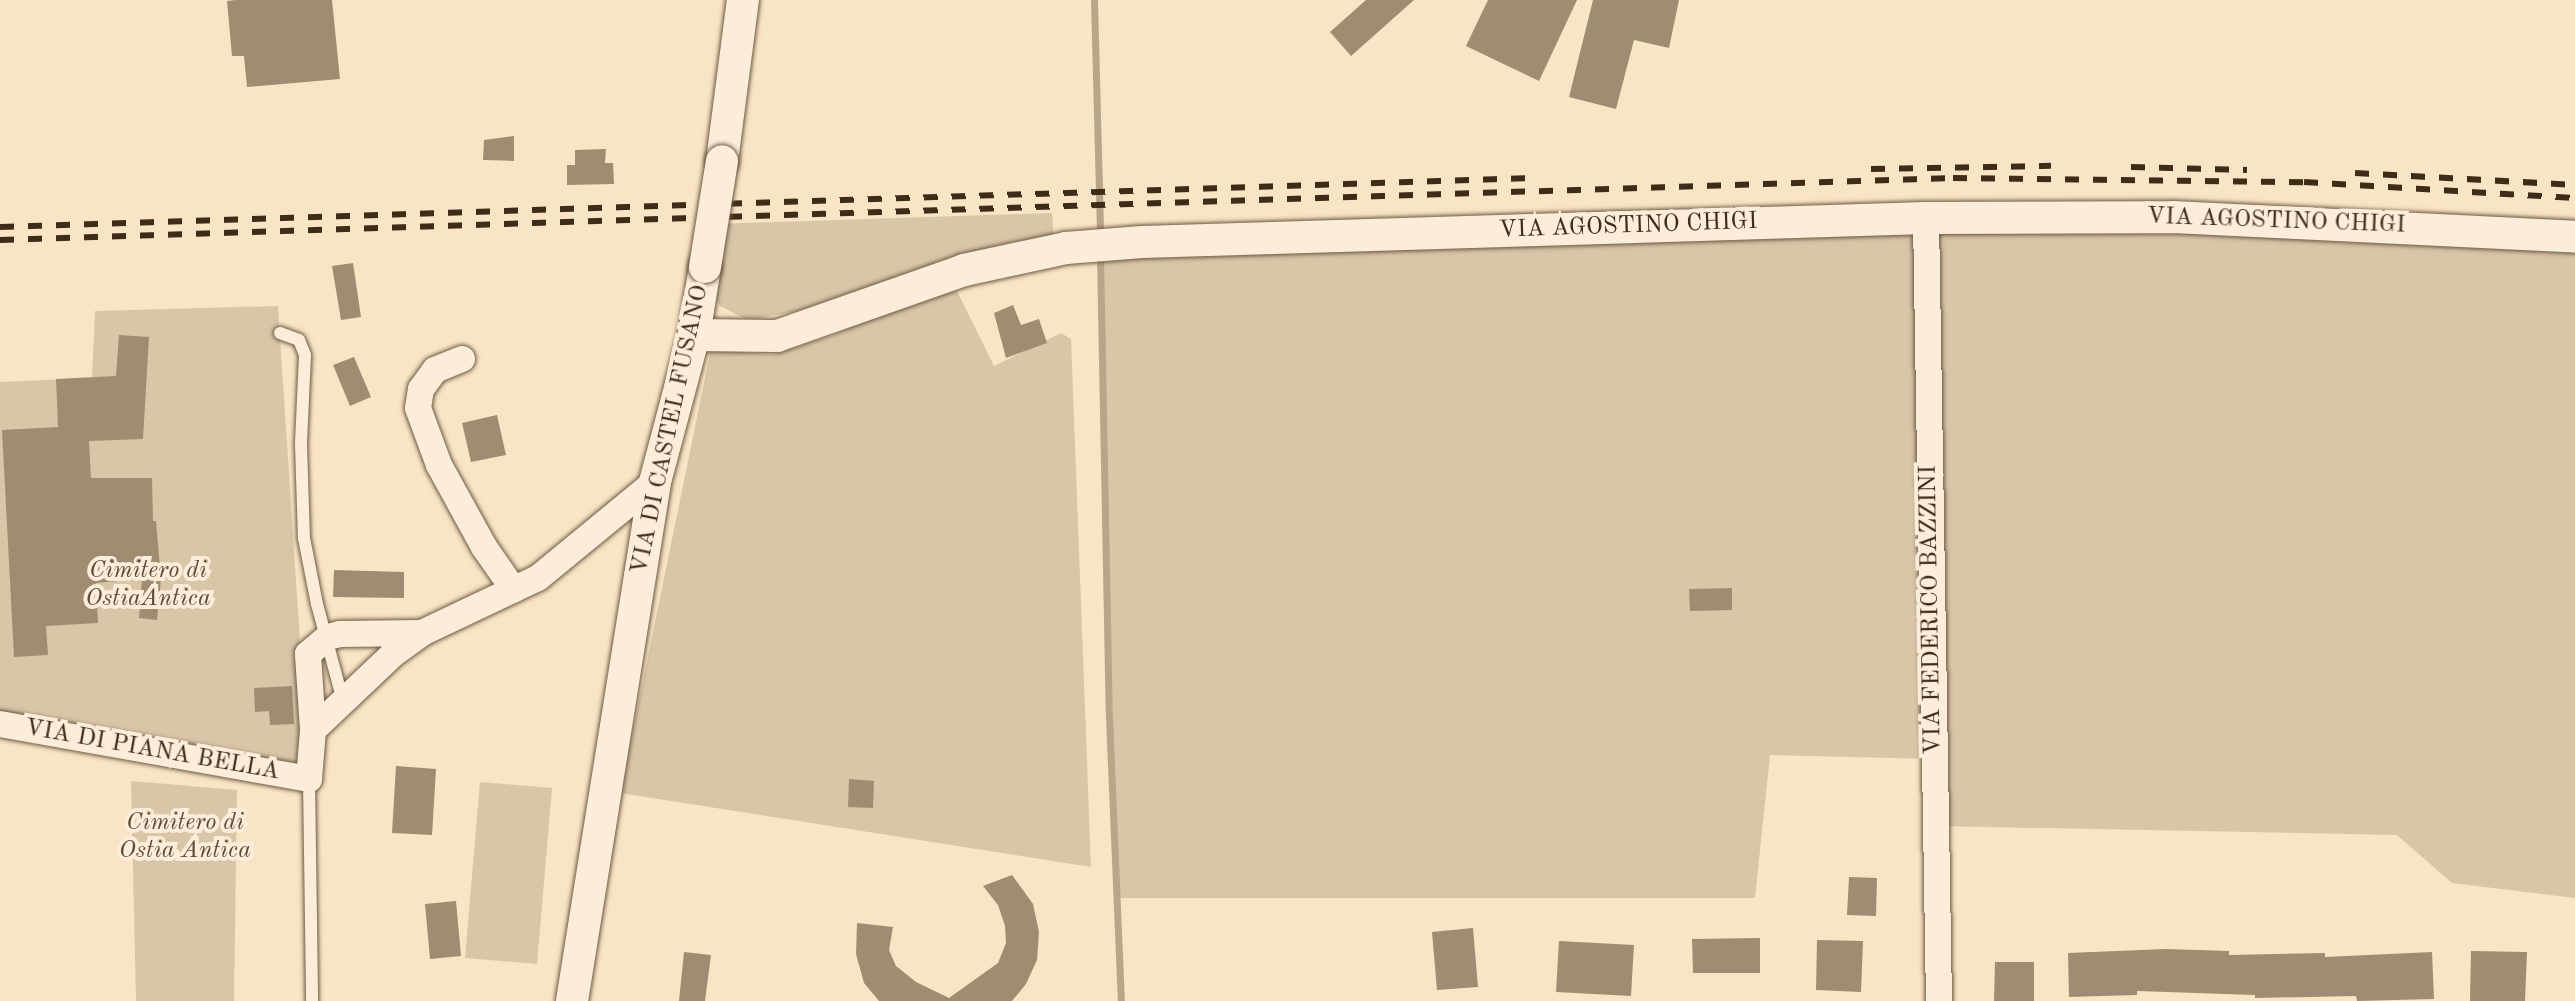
<!DOCTYPE html>
<html>
<head>
<meta charset="utf-8">
<style>
  body { margin:0 }
  #map { position:relative; width:2575px; height:1001px; overflow:hidden; background:#f9e4c5; font-family:"Old Standard TT",serif }
  div>[style] { position:absolute }
  .green>* { inset:0; background:#d9c5a8 }
  .stream>* { height:7px; margin:-3.5px; padding:0 3.5px; transform-origin:3.5px; border-radius:3.5px; background:#b9a58a }
  .building>* { inset:0; background:#9f8c72 }
  .roads { filter:drop-shadow(0 0 2px #6c5a43) drop-shadow(0 0 2px #6c5a43) }
  .service>* { height:12px; margin:-6px; padding:0 6px; transform-origin:6px; border-radius:6px; background:#fbedd9 }
  .minor>* { height:26px; margin:-13px; padding:0 13px; transform-origin:13px; border-radius:13px; background:#fbedd9 }
  .tertiary>* { height:32px; margin:-16px; padding:0 16px; transform-origin:16px; border-radius:16px; background:#fbedd9 }
  .rail>* { height:6px; margin-top:-3px; transform-origin:0; background:repeating-linear-gradient(90deg,#3d2c18 0 14px,transparent 0 28px) }
  .bridges { filter:drop-shadow(0 0 2px #6c5a43) drop-shadow(0 0 2px #6c5a43) }
  .tertiary-bridge>* { height:32px; margin:-16px; padding:0 16px; transform-origin:16px; border-radius:16px; background:#fbedd9 }
  span { translate:-50% -50%; white-space:nowrap; text-align:center; line-height:1.15; -webkit-text-stroke:8px #fbedd9; paint-order:stroke }
  .street-label { font-size:24px; color:#3d2c18 }
  .park-label { font-size:24px; color:#5c4b35; font-style:italic }
</style>
</head>
<body>
<div id="map">
  <div class="green">
    <i style="clip-path:polygon(1052px 213px,1054px 239px,1021px 240px,967px 253px,797px 311px,748px 320px,720px 306px,709px 290px,714px 224px)"></i>
    <i style="clip-path:polygon(1926px 218px,2575px 237px,2575px 898px,2452px 883px,2397px 835px,1936px 826px,1935px 759px,1770px 755px,1755px 898px,1117px 898px,1100px 233px)"></i>
    <i style="clip-path:polygon(953px 283px,994px 366px,1061px 333px,1071px 339px,1091px 867px,620px 793px,711px 349px,772px 355px,834px 335px,904px 301px)"></i>
    <i style="clip-path:polygon(278px 306px,309px 779px,0 715px,0 382px,92px 378px,95px 311px)"></i>
    <i style="clip-path:polygon(131px 781px,237px 790px,234px 1001px,136px 1001px)"></i>
    <i style="clip-path:polygon(480px 782px,552px 788px,537px 964px,465px 958px)"></i>
  </div>
  <div class="stream">
    <i style="left:1094px;top:0;width:235px;rotate:88.5deg"></i>
    <i style="left:1100px;top:256px;width:461px;rotate:88.9deg"></i>
    <i style="left:1109px;top:717px;width:284px;rotate:87.6deg"></i>
  </div>
  <div class="building">
    <i style="clip-path:polygon(236px 0,332px 0,340px 79px,247px 87px,244px 56px,232px 56px,227px 1px)"></i>
    <i style="clip-path:polygon(1366px 0,1414px 0,1351px 56px,1330px 32px)"></i>
    <i style="clip-path:polygon(1488px 0,1577px 0,1539px 81px,1466px 46px)"></i>
    <i style="clip-path:polygon(1593px 0,1679px 0,1669px 48px,1634px 40px,1616px 109px,1569px 97px)"></i>
    <i style="clip-path:polygon(514px 136px,514px 161px,483px 160px,484px 140px)"></i>
    <i style="clip-path:polygon(606px 149px,605px 163px,613px 163px,614px 184px,567px 185px,567px 165px,575px 165px,575px 150px)"></i>
    <i style="clip-path:polygon(353px 263px,361px 317px,341px 320px,332px 266px)"></i>
    <i style="clip-path:polygon(1013px 305px,1021px 325px,1039px 319px,1047px 343px,1006px 358px,994px 313px)"></i>
    <i style="clip-path:polygon(119px 335px,149px 337px,143px 439px,89px 441px,91px 478px,152px 478px,153px 521px,156px 521px,161px 579px,157px 620px,139px 618px,142px 579px,96px 583px,98px 623px,46px 626px,48px 655px,14px 657px,2px 430px,58px 427px,56px 379px,116px 376px)"></i>
    <i style="clip-path:polygon(354px 357px,371px 397px,350px 406px,333px 365px)"></i>
    <i style="clip-path:polygon(497px 415px,506px 455px,471px 462px,462px 423px)"></i>
    <i style="clip-path:polygon(334px 570px,404px 572px,404px 598px,333px 597px)"></i>
    <i style="clip-path:polygon(1732px 588px,1732px 610px,1690px 611px,1689px 589px)"></i>
    <i style="clip-path:polygon(292px 686px,294px 724px,270px 725px,269px 711px,255px 712px,254px 688px)"></i>
    <i style="clip-path:polygon(396px 766px,436px 769px,432px 835px,392px 833px)"></i>
    <i style="clip-path:polygon(849px 779px,874px 781px,873px 808px,848px 807px)"></i>
    <i style="clip-path:polygon(1012px 875px,1033px 904px,1039px 932px,1037px 960px,1026px 984px,1012px 1001px,879px 1001px,864px 983px,856px 954px,857px 923px,893px 927px,889px 950px,896px 966px,916px 982px,949px 998px,998px 963px,1006px 943px,1005px 926px,998px 905px,983px 886px)"></i>
    <i style="clip-path:polygon(1849px 877px,1877px 878px,1876px 916px,1847px 915px)"></i>
    <i style="clip-path:polygon(456px 901px,461px 956px,430px 959px,425px 904px)"></i>
    <i style="clip-path:polygon(1473px 928px,1478px 987px,1437px 990px,1432px 932px)"></i>
    <i style="clip-path:polygon(1760px 938px,1760px 973px,1693px 973px,1692px 939px)"></i>
    <i style="clip-path:polygon(1817px 940px,1863px 941px,1861px 992px,1816px 990px)"></i>
    <i style="clip-path:polygon(1559px 941px,1634px 945px,1631px 996px,1556px 992px)"></i>
    <i style="clip-path:polygon(2166px 949px,2229px 951px,2229px 955px,2325px 953px,2325px 957px,2432px 952px,2434px 999px,2357px 1001px,2356px 996px,2255px 998px,2255px 995px,2137px 991px,2137px 995px,2069px 997px,2068px 953px)"></i>
    <i style="clip-path:polygon(2471px 951px,2527px 952px,2525px 1001px,2470px 1001px)"></i>
    <i style="clip-path:polygon(684px 952px,711px 955px,705px 1001px,679px 1001px)"></i>
    <i style="clip-path:polygon(1995px 962px,2034px 962px,2034px 1001px,1994px 1001px)"></i>
  </div>
  <div class="roads">
    <div class="service">
      <i style="left:280px;top:333px;width:20px;rotate:20deg"></i>
      <i style="left:299px;top:340px;width:16px;rotate:68deg"></i>
      <i style="left:305px;top:355px;width:89px;rotate:92.6deg"></i>
      <i style="left:301px;top:444px;width:94px;rotate:88.2deg"></i>
      <i style="left:304px;top:538px;width:67px;rotate:78.9deg"></i>
      <i style="left:317px;top:604px;width:100px;rotate:75deg"></i>
      <i style="left:309px;top:779px;width:222px;rotate:89.2deg"></i>
    </div>
    <div class="minor">
      <i style="left:1926px;top:218px;width:783px;rotate:89.05deg"></i>
      <i style="left:462px;top:359px;width:29px;rotate:158deg"></i>
      <i style="left:435px;top:370px;width:24px;rotate:126deg"></i>
      <i style="left:421px;top:389px;width:19px;rotate:99deg"></i>
      <i style="left:418px;top:408px;width:61px;rotate:69.8deg"></i>
      <i style="left:439px;top:465px;width:94px;rotate:61.2deg"></i>
      <i style="left:484px;top:547px;width:52px;rotate:55.1deg"></i>
      <i style="left:0;top:724px;width:314px;rotate:10.1deg"></i>
      <i style="left:309px;top:779px;width:49px;rotate:-85.3deg"></i>
      <i style="left:313px;top:730px;width:76px;rotate:-93.8deg"></i>
      <i style="left:308px;top:654px;width:26px;rotate:-40deg"></i>
      <i style="left:328px;top:637px;width:12px;rotate:-14deg"></i>
      <i style="left:340px;top:634px;width:82px;rotate:-0.7deg"></i>
      <i style="left:313px;top:730px;width:109px;rotate:-43.5deg"></i>
      <i style="left:392px;top:655px;width:37px;rotate:-36deg"></i>
      <i style="left:422px;top:633px;width:128px;rotate:-25.4deg"></i>
      <i style="left:538px;top:578px;width:151px;rotate:-39.4deg"></i>
    </div>
    <div class="tertiary">
      <i style="left:722px;top:161px;width:162px;rotate:-82.6deg"></i>
      <i style="left:694px;top:335px;width:83px;rotate:0.7deg"></i>
      <i style="left:777px;top:336px;width:198px;rotate:-19.4deg"></i>
      <i style="left:964px;top:270px;width:104px;rotate:-12.2deg"></i>
      <i style="left:1066px;top:248px;width:76px;rotate:-4.5deg"></i>
      <i style="left:1142px;top:242px;width:784px;rotate:-1.75deg"></i>
      <i style="left:1926px;top:218px;width:247px;rotate:-0.2deg"></i>
      <i style="left:2173px;top:217px;width:402px;rotate:2.8deg"></i>
      <i style="left:572px;top:1001px;width:526px;rotate:-80.91deg"></i>
      <i style="left:655px;top:482px;width:152px;rotate:-75.1deg"></i>
      <i style="left:694px;top:335px;width:69px;rotate:-80.8deg"></i>
    </div>
  </div>
  <div class="rail">
    <i style="left:2131px;top:167px;width:116px;rotate:1.5deg"></i>
    <i style="left:1871px;top:169px;width:180px;rotate:-1deg"></i>
    <i style="left:2355px;top:173px;width:220px;rotate:3.1deg"></i>
    <i style="left:0;top:227px;width:1536px;rotate:-1.83deg"></i>
    <i style="left:0;top:240px;width:1954px;rotate:-1.82deg"></i>
    <i style="left:1953px;top:178px;width:351px;rotate:0.7deg"></i>
    <i style="left:2304px;top:182px;width:271px;rotate:3.4deg"></i>
  </div>
  <div class="bridges">
    <div class="tertiary-bridge">
      <i style="left:705px;top:267px;width:107px;rotate:-80.9deg"></i>
    </div>
  </div>
  <div class="street-label">
    <span style="left:2276px;top:222px;rotate:2deg">VIA AGOSTINO CHIGI</span>
    <span style="left:1628px;top:227px;rotate:-2deg">VIA AGOSTINO CHIGI</span>
    <span style="left:671px;top:430px;rotate:-78deg">VIA DI CASTEL FUSANO</span>
    <span style="left:1932px;top:610px;rotate:-91deg">VIA FEDERICO BAZZINI</span>
    <span style="left:152px;top:751px;rotate:10deg">VIA DI PIANA BELLA</span>
  </div>
  <div class="park-label">
    <span style="left:148px;top:586px">Cimitero di<br>OstiaAntica</span>
    <span style="left:185px;top:838px">Cimitero di<br>Ostia Antica</span>
  </div>
</div>
</body>
</html>
